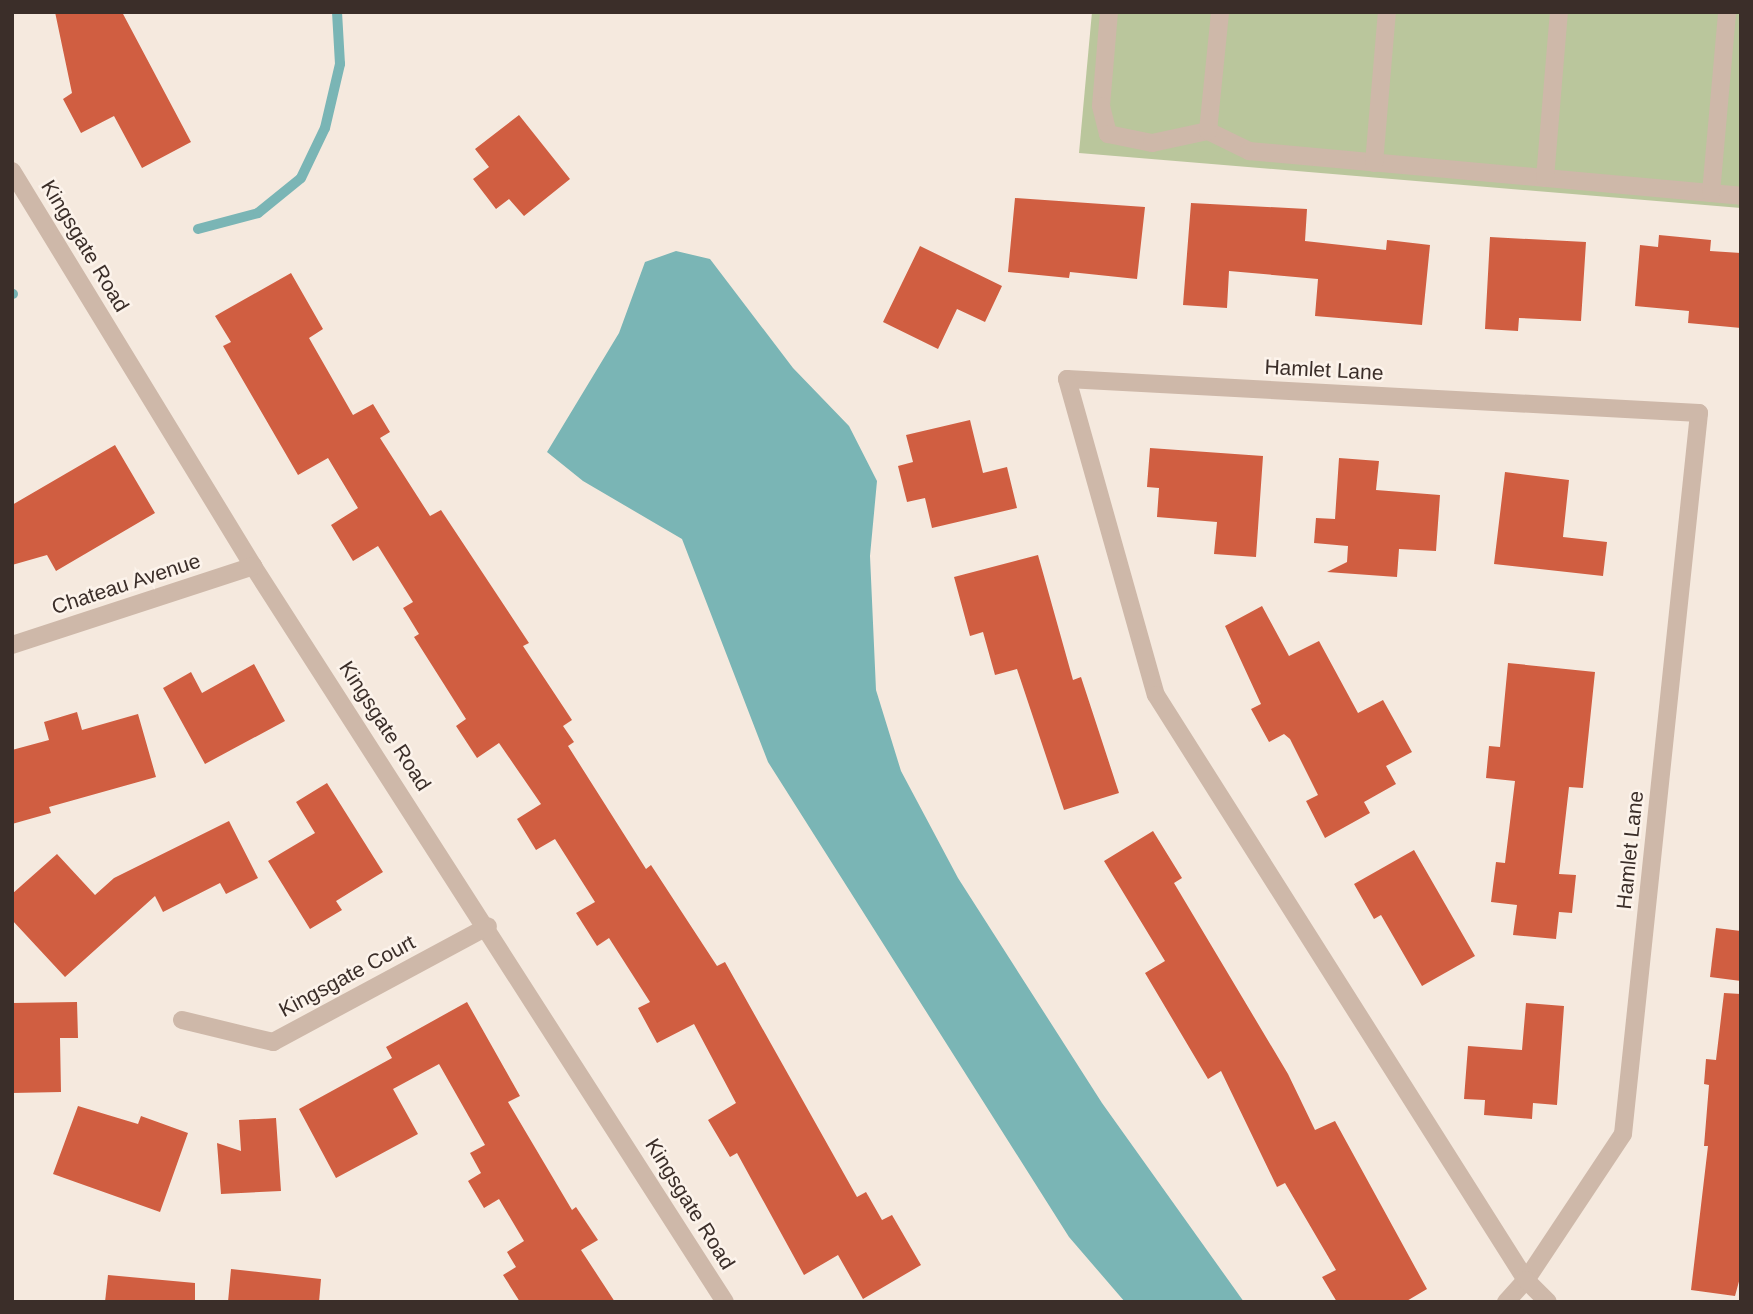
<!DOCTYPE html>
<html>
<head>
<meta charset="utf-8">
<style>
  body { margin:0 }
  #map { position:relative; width:1753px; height:1314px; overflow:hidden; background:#f5e9de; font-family:Arial,sans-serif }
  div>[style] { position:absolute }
  .green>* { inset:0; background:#bac69c }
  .water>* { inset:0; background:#7ab5b5 }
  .stream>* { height:10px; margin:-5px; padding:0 5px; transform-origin:5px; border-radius:5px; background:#7ab5b5 }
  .building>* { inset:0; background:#d05e41 }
  .minor>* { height:18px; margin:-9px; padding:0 9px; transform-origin:9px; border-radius:9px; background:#ceb8a9 }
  span { translate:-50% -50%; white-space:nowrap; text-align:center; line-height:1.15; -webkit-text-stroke:5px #fcf3eb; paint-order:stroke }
  .street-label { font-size:21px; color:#3b2e29 }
  .frame { position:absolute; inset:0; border:14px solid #3b2e29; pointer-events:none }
</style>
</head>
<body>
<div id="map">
  <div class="green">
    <i style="clip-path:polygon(1092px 12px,1741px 12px,1741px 208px,1079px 153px)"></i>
  </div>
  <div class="water">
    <i style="clip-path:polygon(676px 251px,710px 259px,793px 368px,849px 426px,877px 481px,870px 556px,876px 690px,901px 771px,958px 878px,1102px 1103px,1244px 1302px,1125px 1302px,1069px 1237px,768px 762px,682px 539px,583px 481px,547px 452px,619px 333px,645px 262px)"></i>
  </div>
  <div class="stream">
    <i style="left:198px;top:229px;width:62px;rotate:-14.9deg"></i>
    <i style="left:258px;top:213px;width:55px;rotate:-39.1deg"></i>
    <i style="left:301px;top:178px;width:55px;rotate:-64.4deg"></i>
    <i style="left:325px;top:128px;width:66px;rotate:-76.8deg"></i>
    <i style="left:340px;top:64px;width:52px;rotate:-93.3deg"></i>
    <i style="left:12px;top:294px;width:1px"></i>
  </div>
  <div class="building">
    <i style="clip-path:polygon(55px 12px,122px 12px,191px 142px,142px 168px,114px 116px,81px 133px,63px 99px,72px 93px)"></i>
    <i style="clip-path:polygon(519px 115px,570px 179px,524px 216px,509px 199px,496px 209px,473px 179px,489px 167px,475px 149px)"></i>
    <i style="clip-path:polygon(1015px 198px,1145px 207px,1137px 279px,1070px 272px,1069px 278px,1008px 272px)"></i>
    <i style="clip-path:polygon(1191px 203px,1307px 209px,1305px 241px,1386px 250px,1387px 240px,1430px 245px,1422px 325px,1315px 316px,1318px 279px,1229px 271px,1227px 308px,1183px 305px)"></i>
    <i style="clip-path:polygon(1659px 235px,1711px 240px,1710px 251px,1741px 253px,1741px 328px,1688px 323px,1689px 311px,1635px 306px,1640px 245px,1658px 247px)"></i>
    <i style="clip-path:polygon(1490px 237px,1586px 242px,1581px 321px,1519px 318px,1518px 331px,1485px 329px)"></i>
    <i style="clip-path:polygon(920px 246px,1002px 286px,985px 322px,957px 309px,938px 349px,883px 322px)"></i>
    <i style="clip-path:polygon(291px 273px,323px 329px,309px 338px,353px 415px,373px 404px,390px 432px,380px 438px,430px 516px,441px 510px,529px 643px,523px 646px,572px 720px,563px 726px,574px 742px,568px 746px,646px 869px,651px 865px,717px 966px,725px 962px,857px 1197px,866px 1192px,882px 1220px,892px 1215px,921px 1265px,863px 1299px,838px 1255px,804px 1275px,737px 1153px,730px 1157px,708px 1120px,736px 1103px,694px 1024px,657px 1043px,638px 1008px,650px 1002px,609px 938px,597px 946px,576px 913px,595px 902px,555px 839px,536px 850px,517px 819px,541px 804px,499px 743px,477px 758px,456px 726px,466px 719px,414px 637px,419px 634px,403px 608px,413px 602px,378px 546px,353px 561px,331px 525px,358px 508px,328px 458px,298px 475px,223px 346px,231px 342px,215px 316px)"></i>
    <i style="clip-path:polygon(970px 420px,983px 473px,1007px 467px,1017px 508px,932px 528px,925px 498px,907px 502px,898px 466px,913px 462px,906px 435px)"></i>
    <i style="clip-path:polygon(115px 445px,155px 513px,56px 571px,47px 555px,12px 565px,12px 505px)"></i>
    <i style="clip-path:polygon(1150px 448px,1263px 456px,1256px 557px,1214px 554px,1217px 522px,1157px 517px,1159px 488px,1147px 487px)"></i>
    <i style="clip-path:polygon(1339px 458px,1379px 461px,1376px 490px,1440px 495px,1436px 551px,1399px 549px,1397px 577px,1327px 572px,1347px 562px,1348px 546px,1314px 543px,1316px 518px,1335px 519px)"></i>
    <i style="clip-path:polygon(1505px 472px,1569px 480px,1563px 537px,1607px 542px,1603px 576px,1494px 564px)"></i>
    <i style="clip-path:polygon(1038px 555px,1073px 680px,1081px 677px,1119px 793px,1064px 810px,1017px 669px,995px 675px,983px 632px,970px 636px,954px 577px)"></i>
    <i style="clip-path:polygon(1262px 606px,1289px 656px,1319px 641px,1358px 713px,1383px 700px,1412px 752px,1386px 766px,1396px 784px,1364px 802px,1370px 813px,1325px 838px,1306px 801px,1318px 795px,1290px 739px,1284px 734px,1269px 742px,1251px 709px,1261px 704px,1225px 626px)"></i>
    <i style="clip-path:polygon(1508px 663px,1595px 672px,1583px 788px,1569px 787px,1559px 874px,1576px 875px,1572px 913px,1559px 912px,1556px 939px,1513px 935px,1517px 905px,1491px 902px,1496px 862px,1505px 863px,1515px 781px,1486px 778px,1489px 746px,1500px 747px)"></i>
    <i style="clip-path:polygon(254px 664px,285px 721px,205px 764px,163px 688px,191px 672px,202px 693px)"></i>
    <i style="clip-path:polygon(77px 712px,82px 730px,138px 714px,156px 777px,49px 807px,51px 813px,12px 824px,12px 750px,49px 740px,44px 722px)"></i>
    <i style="clip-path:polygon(327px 783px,383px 872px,336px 901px,342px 910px,310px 929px,268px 861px,315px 833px,296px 802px)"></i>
    <i style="clip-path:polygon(229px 821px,258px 878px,226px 894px,220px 883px,163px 912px,155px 896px,65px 977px,12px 920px,12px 894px,57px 854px,95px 895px,114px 878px)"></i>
    <i style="clip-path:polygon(1153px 831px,1182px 878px,1174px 883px,1288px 1074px,1315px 1130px,1335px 1121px,1427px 1289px,1405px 1302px,1337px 1302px,1322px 1277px,1336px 1270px,1285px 1183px,1277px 1187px,1221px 1071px,1208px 1079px,1145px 973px,1165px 961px,1104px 861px)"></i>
    <i style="clip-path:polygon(1414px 850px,1475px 956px,1422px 986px,1381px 915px,1374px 919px,1354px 884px)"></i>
    <i style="clip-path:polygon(1716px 928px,1741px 931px,1741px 981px,1710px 977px)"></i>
    <i style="clip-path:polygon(1724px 993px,1741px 994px,1741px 1274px,1735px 1296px,1691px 1290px,1708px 1146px,1704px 1146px,1709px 1085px,1704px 1084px,1706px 1059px,1716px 1060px)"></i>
    <i style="clip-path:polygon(77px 1002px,78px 1038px,60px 1038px,61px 1092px,12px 1093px,12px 1003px)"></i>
    <i style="clip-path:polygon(467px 1002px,520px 1096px,508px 1102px,572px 1210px,576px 1207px,598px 1240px,581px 1250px,615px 1302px,520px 1302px,503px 1275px,516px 1267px,507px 1252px,524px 1241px,499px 1199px,484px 1208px,468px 1181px,481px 1173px,470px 1153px,485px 1145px,439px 1064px,393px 1089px,418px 1134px,336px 1178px,299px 1109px,392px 1058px,386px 1047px)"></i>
    <i style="clip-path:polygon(1526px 1003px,1564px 1006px,1557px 1105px,1533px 1103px,1532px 1119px,1484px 1115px,1485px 1100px,1464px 1099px,1468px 1046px,1522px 1050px)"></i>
    <i style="clip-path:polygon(78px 1106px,138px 1124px,141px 1116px,188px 1133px,160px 1212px,53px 1174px)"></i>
    <i style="clip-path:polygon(276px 1118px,281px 1191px,221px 1194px,217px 1143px,241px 1151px,239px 1120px)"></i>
    <i style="clip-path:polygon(231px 1269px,321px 1279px,319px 1302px,228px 1302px)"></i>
    <i style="clip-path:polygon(108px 1275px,195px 1283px,195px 1302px,105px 1302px)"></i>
  </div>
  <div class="minor">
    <i style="left:1109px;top:12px;width:94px;rotate:94.9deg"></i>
    <i style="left:1101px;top:106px;width:29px;rotate:76deg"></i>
    <i style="left:1108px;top:134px;width:45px;rotate:11.6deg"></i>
    <i style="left:1152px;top:143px;width:57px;rotate:-12.1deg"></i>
    <i style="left:1208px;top:131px;width:46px;rotate:26deg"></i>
    <i style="left:1249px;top:151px;width:494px;rotate:5.2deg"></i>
    <i style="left:1208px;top:131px;width:120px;rotate:-84.2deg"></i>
    <i style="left:1374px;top:163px;width:152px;rotate:-85.1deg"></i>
    <i style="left:12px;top:171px;width:463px;rotate:58.6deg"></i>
    <i style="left:253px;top:566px;width:874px;rotate:57.33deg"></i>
    <i style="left:1545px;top:178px;width:167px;rotate:-85.2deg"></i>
    <i style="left:1711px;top:193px;width:182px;rotate:-84.9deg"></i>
    <i style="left:12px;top:645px;width:254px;rotate:-18.1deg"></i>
    <i style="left:182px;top:1020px;width:94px;rotate:13.6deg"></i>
    <i style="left:273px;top:1042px;width:244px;rotate:-28.3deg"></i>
    <i style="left:1506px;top:1302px;width:30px;rotate:-48deg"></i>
    <i style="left:1526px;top:1280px;width:175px;rotate:-56.4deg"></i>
    <i style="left:1623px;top:1134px;width:725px;rotate:-83.98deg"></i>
    <i style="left:1699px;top:413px;width:633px;rotate:-176.92deg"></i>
    <i style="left:1067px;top:379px;width:328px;rotate:74.3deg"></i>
    <i style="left:1156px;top:695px;width:692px;rotate:57.69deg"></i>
    <i style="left:1526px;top:1280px;width:31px;rotate:45deg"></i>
  </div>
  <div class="street-label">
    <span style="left:85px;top:246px;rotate:59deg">Kingsgate Road</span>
    <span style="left:1324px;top:370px;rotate:3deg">Hamlet Lane</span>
    <span style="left:126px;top:584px;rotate:-18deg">Chateau Avenue</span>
    <span style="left:385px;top:726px;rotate:57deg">Kingsgate Road</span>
    <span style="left:1630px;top:850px;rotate:-84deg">Hamlet Lane</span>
    <span style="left:347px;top:976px;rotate:-28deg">Kingsgate Court</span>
    <span style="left:690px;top:1204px;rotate:58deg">Kingsgate Road</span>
  </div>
  <div class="frame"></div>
</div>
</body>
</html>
